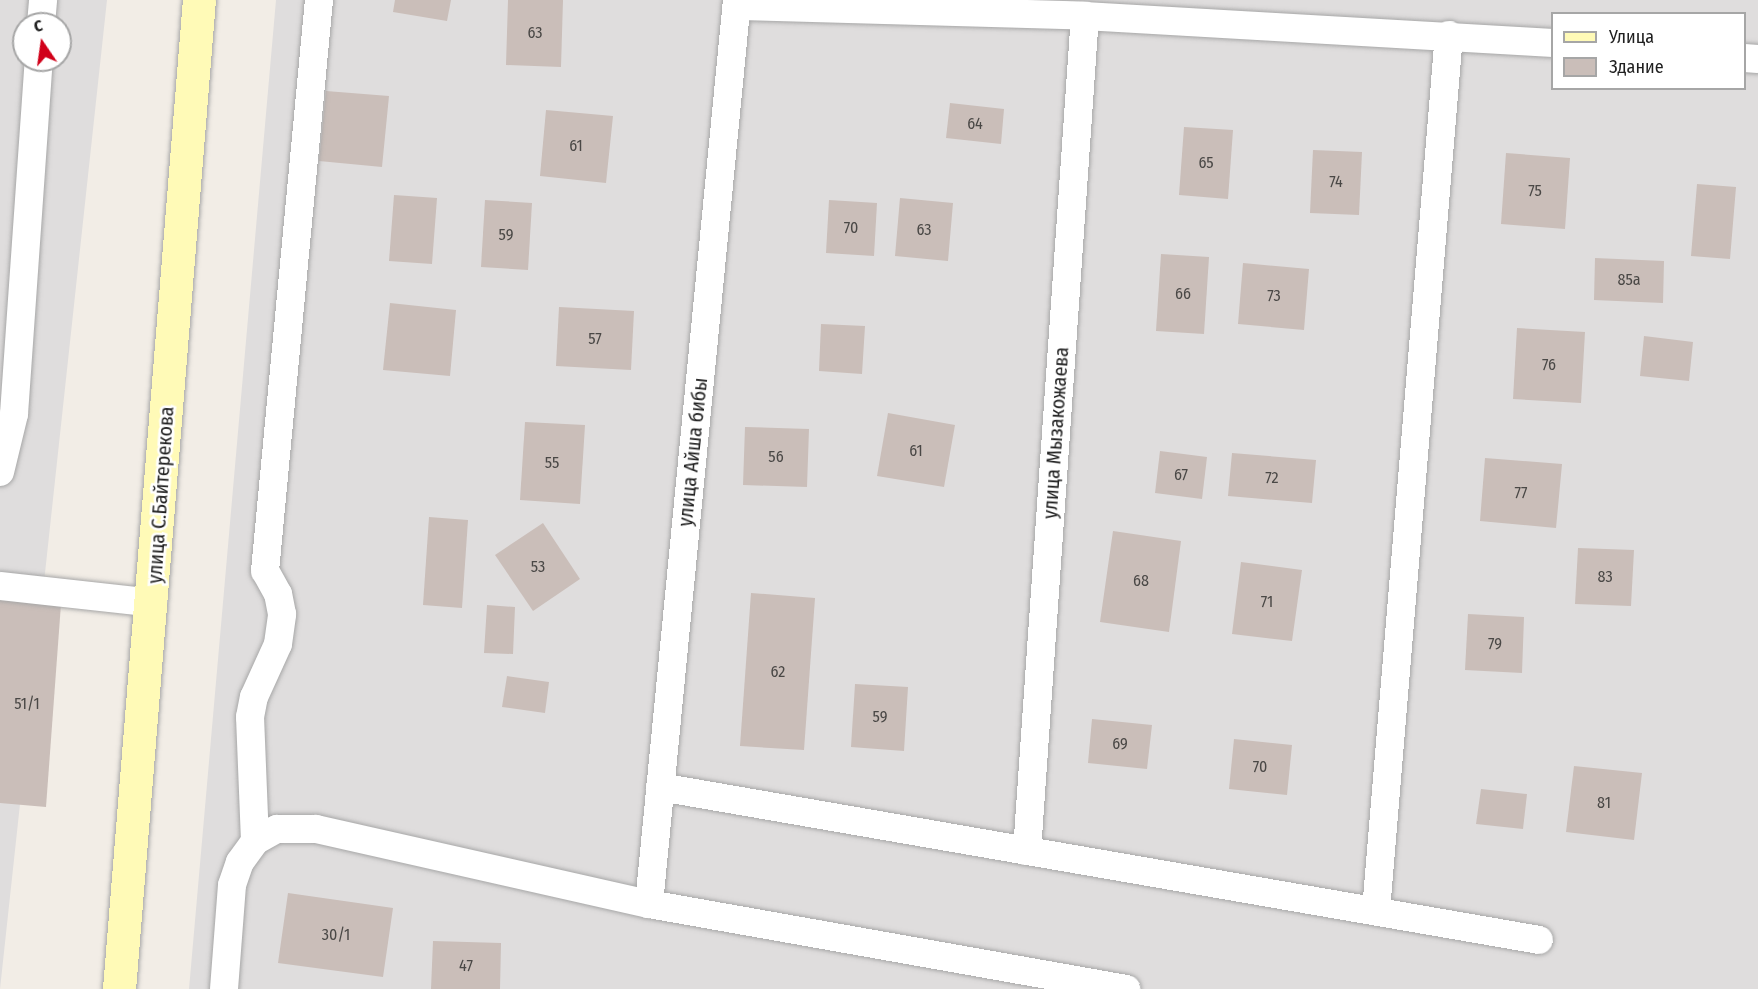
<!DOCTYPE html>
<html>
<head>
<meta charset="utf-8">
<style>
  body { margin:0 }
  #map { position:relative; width:1758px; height:989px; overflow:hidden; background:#f2ede6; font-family:"Fira Sans Condensed",sans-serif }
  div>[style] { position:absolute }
  .residential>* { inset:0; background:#dfdddd }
  .building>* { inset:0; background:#cabeb9 }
  .roads { filter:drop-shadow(0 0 2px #a7a7a7) drop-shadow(0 0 2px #a7a7a7) }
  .street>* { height:28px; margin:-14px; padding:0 14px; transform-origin:14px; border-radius:14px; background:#fff }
  .secondary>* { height:33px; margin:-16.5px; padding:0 16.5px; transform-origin:16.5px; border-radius:16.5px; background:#fffab7 }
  span { translate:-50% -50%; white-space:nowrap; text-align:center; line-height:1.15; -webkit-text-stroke:5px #fff; paint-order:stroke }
  .number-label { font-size:16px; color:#4a4846 }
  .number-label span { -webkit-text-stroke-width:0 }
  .street-label { font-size:20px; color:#202020 }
  .legend { position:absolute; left:1551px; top:12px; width:195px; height:78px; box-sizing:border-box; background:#fff; border:2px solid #a6a6a6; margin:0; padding:8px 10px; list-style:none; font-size:18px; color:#202020 }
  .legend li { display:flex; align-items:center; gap:12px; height:30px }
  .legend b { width:30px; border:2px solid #a6a6a6 }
  .north { position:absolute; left:12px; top:12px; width:60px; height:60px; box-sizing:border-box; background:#fff; border:2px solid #a6a6a6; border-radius:50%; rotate:347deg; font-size:16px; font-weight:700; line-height:24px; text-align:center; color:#202020 }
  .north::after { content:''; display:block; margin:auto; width:21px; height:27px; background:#d10019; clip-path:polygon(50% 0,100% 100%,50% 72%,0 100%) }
</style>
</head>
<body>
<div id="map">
  <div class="residential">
    <i style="clip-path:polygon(evenodd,0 0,107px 0,0 989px,0 0,24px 24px,60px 24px,60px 60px,24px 60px,24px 24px)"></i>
    <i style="clip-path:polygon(evenodd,276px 0,1758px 0,1758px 989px,189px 989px,276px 0,1552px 14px,1744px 14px,1744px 88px,1552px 88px,1552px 14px)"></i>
  </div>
  <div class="building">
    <i style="clip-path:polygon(395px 0,451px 0,447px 21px,393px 12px)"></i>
    <i style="clip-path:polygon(508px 0,563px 0,561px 67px,506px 65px)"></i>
    <i style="clip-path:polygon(326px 91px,389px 96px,382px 167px,319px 161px)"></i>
    <i style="clip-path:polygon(950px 103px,1004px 109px,1001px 144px,946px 138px)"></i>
    <i style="clip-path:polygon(546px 110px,613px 116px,606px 183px,540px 176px)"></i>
    <i style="clip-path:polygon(1184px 127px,1233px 130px,1228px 199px,1179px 195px)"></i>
    <i style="clip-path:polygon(1313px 150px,1362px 152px,1359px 215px,1310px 213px)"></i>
    <i style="clip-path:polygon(1506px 153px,1570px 158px,1565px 229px,1501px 224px)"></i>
    <i style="clip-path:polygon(1697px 184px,1736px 187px,1730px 259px,1691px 256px)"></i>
    <i style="clip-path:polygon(394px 195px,437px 198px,432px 264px,389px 261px)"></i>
    <i style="clip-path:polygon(900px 198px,953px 203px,948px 261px,895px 256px)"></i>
    <i style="clip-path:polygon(485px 200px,532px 203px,528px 270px,481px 267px)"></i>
    <i style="clip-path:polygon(829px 200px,877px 203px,874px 256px,826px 253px)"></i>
    <i style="clip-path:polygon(1161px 254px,1209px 257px,1204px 334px,1156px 331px)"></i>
    <i style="clip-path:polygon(1595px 258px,1664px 261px,1663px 303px,1594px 300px)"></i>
    <i style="clip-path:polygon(1243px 263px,1309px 269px,1304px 330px,1238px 324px)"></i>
    <i style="clip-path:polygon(390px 303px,456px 310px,450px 376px,383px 370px)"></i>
    <i style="clip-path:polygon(559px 307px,634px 311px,631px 370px,556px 366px)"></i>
    <i style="clip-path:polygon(821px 324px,865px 326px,862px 374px,819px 371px)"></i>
    <i style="clip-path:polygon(1517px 328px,1585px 332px,1581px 403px,1513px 399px)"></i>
    <i style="clip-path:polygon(1644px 336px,1693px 342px,1689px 381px,1640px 376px)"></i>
    <i style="clip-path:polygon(888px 413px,955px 425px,944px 487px,877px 476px)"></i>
    <i style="clip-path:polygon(525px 422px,585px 425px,580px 504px,520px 500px)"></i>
    <i style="clip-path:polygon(745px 427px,809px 429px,807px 487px,743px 485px)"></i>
    <i style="clip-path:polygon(1160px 451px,1207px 457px,1202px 499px,1155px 493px)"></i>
    <i style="clip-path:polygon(1232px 453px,1316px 460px,1312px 503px,1228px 496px)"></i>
    <i style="clip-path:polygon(1485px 458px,1562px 464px,1556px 528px,1480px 521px)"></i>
    <i style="clip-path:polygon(429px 517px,468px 520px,462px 608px,423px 605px)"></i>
    <i style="clip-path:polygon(543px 523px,580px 579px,533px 611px,495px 555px)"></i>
    <i style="clip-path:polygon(1113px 531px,1181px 541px,1169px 632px,1100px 622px)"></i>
    <i style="clip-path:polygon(1578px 548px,1634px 550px,1631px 606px,1575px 604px)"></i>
    <i style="clip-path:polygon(1241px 562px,1302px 570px,1292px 641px,1232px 634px)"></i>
    <i style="clip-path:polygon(751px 593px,815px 598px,804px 750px,740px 746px)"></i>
    <i style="clip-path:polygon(0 599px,61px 604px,46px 807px,0 803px)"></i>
    <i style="clip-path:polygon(487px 605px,515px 607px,513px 654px,484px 653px)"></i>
    <i style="clip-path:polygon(1468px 614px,1524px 617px,1522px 673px,1465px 670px)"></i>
    <i style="clip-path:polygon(507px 676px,549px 682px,545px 713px,502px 707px)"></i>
    <i style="clip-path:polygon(855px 684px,908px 687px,904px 751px,851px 747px)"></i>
    <i style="clip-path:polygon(1092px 719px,1152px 725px,1147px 769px,1088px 763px)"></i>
    <i style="clip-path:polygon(1234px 739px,1292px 745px,1287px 795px,1229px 789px)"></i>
    <i style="clip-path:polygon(1574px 766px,1642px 773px,1634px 840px,1566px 832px)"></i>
    <i style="clip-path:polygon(1481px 789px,1527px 794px,1523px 829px,1476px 824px)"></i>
    <i style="clip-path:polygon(288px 893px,393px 908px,383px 977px,278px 963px)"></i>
    <i style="clip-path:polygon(433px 941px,501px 943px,500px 989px,431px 989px)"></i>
  </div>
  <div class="roads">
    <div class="street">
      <i style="left:737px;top:6px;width:348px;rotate:1.6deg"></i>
      <i style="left:1085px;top:16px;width:468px;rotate:3.3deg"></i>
      <i style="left:41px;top:24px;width:24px;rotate:-85deg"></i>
      <i style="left:1744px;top:58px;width:14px;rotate:4deg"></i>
      <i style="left:0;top:472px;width:60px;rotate:-76.4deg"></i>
      <i style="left:14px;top:414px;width:355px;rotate:-86deg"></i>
      <i style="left:0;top:586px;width:154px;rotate:6.3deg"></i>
      <i style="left:660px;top:787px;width:892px;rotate:9.87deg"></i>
      <i style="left:255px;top:841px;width:124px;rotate:-92.3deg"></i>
      <i style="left:250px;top:717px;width:20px;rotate:-79deg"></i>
      <i style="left:254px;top:697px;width:58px;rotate:-65.6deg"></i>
      <i style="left:278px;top:644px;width:30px;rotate:-82deg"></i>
      <i style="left:282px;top:614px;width:20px;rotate:-101deg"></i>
      <i style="left:278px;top:594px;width:26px;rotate:-119deg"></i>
      <i style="left:265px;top:571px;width:574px;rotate:-84.6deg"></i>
      <i style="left:1027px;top:851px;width:837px;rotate:-86.03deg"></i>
      <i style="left:649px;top:904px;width:908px;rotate:-84.44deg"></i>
      <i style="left:1376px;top:911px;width:879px;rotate:-85.24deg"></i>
      <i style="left:224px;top:989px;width:104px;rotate:-85.6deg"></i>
      <i style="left:232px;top:885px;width:24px;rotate:-71deg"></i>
      <i style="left:240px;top:862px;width:26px;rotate:-54deg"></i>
      <i style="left:255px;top:841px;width:25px;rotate:-29deg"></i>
      <i style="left:277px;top:829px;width:39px"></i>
      <i style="left:316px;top:829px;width:341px;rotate:12.7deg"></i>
      <i style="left:649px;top:904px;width:485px;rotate:10.1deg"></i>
    </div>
    <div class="secondary">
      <i style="left:119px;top:989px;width:992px;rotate:-85.38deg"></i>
    </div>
  </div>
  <div class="number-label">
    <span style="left:535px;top:33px">63</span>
    <span style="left:975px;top:124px">64</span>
    <span style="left:576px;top:146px">61</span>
    <span style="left:1206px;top:163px">65</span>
    <span style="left:1336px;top:182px">74</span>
    <span style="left:1535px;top:191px">75</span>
    <span style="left:851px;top:228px">70</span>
    <span style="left:924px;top:230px">63</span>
    <span style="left:506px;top:235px">59</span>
    <span style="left:1629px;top:280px">85а</span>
    <span style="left:1183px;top:294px">66</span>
    <span style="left:1274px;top:296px">73</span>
    <span style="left:595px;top:339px">57</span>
    <span style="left:1549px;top:365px">76</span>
    <span style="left:916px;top:451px">61</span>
    <span style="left:776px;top:457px">56</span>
    <span style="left:552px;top:463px">55</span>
    <span style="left:1181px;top:475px">67</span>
    <span style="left:1272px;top:478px">72</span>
    <span style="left:1521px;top:493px">77</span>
    <span style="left:538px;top:567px">53</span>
    <span style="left:1605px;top:577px">83</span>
    <span style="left:1141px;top:581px">68</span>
    <span style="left:1267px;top:602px">71</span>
    <span style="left:1495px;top:644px">79</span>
    <span style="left:778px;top:672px">62</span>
    <span style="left:27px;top:704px">51/1</span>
    <span style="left:880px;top:717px">59</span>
    <span style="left:1120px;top:744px">69</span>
    <span style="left:1260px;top:767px">70</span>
    <span style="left:1604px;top:803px">81</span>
    <span style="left:336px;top:935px">30/1</span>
    <span style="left:466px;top:966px">47</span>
  </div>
  <div class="street-label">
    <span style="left:1056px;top:433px;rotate:-86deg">улица Мызакожаева</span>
    <span style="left:693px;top:452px;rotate:-84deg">улица Айша бибы</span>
    <span style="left:161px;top:495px;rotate:-86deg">улица С.Байтерекова</span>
  </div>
  <ul class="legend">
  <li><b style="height:8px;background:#fffab7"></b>Улица</li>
  <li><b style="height:16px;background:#cabeb9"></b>Здание</li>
  </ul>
  <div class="north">С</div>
</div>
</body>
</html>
